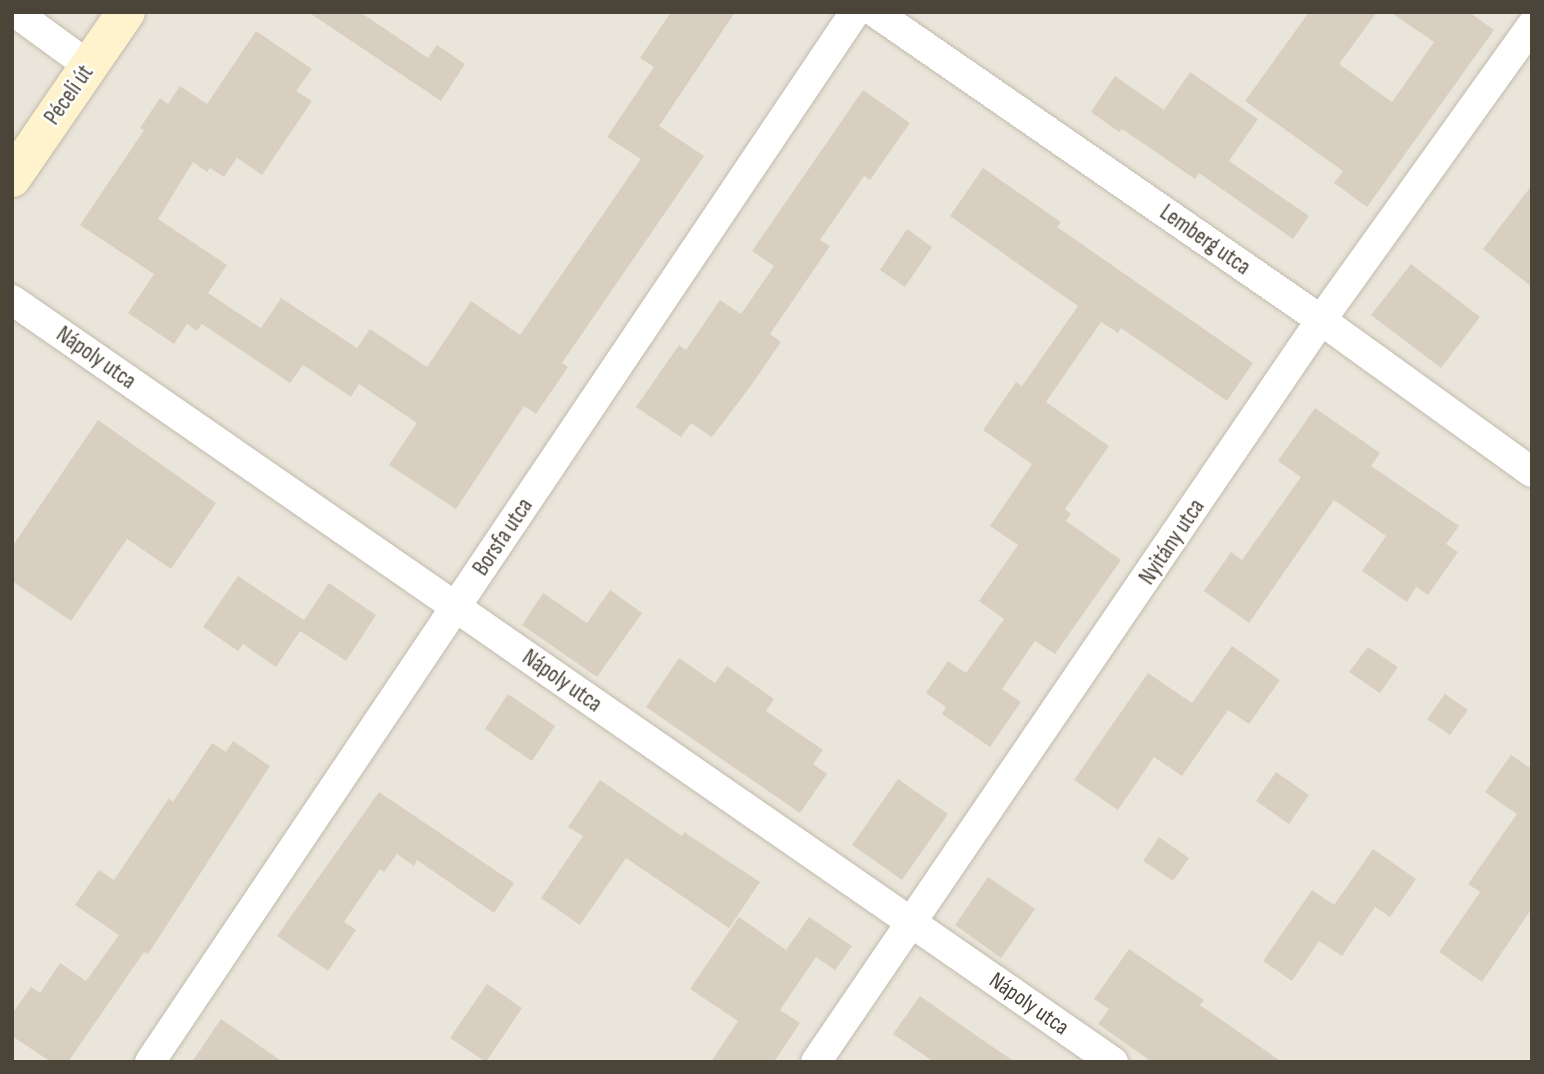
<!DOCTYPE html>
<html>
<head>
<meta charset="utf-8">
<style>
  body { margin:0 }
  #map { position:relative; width:1544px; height:1074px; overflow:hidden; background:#f6f3ec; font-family:"Sofia Sans Condensed",sans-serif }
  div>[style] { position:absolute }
  .residential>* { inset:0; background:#eae5da }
  .building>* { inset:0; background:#d8cfc1 }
  .roads { filter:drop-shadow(0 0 2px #c2bbae) drop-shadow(0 0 2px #c2bbae) }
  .minor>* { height:30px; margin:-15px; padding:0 15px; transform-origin:15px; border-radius:15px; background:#fff }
  .secondary>* { height:38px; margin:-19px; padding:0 19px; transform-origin:19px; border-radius:19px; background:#fff3cd }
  span { translate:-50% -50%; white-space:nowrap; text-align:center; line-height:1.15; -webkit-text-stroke:5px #fff; paint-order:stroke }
  .street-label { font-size:23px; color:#4b4439 }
  .frame { position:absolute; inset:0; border:14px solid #4b4439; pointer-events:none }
</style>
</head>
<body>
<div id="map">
  <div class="residential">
    <i style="clip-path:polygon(12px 12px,1532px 12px,1532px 1062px,12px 1062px)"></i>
  </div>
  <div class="building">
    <i style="clip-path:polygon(308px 12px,360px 12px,428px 58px,437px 45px,465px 64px,441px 101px)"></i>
    <i style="clip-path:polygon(671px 12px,735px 12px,659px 126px,704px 156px,562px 363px,568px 367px,536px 414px,524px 406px,456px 509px,389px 465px,417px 423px,359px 384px,351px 397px,303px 365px,290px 383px,202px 324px,197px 331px,187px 324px,174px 344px,128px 313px,154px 274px,80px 225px,144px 130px,140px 128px,160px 98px,168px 104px,180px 86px,207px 104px,256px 31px,312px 69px,296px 91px,312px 101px,262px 175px,237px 158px,224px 177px,210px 168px,207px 172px,193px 162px,158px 219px,227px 265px,208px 293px,261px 328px,281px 298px,357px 348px,370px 329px,427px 367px,471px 301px,520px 335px,641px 159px,607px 137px,654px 67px,640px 58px)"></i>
    <i style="clip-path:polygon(1309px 12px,1377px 12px,1339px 64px,1392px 102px,1434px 42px,1390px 12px,1469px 12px,1494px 30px,1367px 207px,1334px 183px,1343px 171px,1245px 101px)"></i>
    <i style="clip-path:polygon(1190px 72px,1258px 119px,1229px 161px,1309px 216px,1293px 239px,1199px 173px,1195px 179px,1122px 129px,1119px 132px,1091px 112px,1115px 76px,1164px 110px)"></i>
    <i style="clip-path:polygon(863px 90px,910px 123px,870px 180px,864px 176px,820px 240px,830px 246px,770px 334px,781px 342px,750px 387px,712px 437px,691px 423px,681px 437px,636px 407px,679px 345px,686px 350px,720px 300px,741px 314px,774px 266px,752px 251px)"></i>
    <i style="clip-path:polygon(983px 168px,1061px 222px,1057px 227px,1253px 363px,1227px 401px,1121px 328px,1118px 333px,1101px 322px,1046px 402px,1109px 446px,1065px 509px,1071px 514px,1066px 521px,1121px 560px,1055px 654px,1035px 641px,1002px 689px,1021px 702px,990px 747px,942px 714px,946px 707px,926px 693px,948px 661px,966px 673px,1004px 619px,979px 601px,1018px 545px,990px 526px,1032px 464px,983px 430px,1016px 382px,1022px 386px,1078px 306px,950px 216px)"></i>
    <i style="clip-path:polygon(1532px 185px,1532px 287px,1483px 249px)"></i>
    <i style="clip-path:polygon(907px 229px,932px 247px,905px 287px,880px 270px)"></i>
    <i style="clip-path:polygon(1411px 264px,1480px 317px,1441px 368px,1371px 315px)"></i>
    <i style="clip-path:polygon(1315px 408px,1380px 453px,1371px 466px,1459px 526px,1446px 544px,1458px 552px,1428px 595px,1416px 587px,1407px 602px,1362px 571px,1386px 536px,1334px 500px,1249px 623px,1204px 591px,1231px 552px,1242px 560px,1301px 477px,1278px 461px)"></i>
    <i style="clip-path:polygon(98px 420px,216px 503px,171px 569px,127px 539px,71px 621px,12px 581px,12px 547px)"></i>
    <i style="clip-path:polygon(238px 576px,304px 620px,329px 583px,376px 615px,346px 661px,300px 631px,276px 667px,243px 644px,238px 651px,203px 627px)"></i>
    <i style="clip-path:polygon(610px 590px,642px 613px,597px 677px,522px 625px,543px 593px,587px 623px)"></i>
    <i style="clip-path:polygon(1232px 646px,1280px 680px,1249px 724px,1228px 710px,1182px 776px,1154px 757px,1118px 810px,1074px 780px,1148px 673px,1192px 703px)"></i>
    <i style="clip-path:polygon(1368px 647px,1398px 667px,1380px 693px,1349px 672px)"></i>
    <i style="clip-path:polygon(679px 658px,715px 683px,727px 666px,774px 699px,766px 711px,823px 750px,813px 764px,827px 774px,800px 813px,646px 707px)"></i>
    <i style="clip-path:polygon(508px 694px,555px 726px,532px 761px,485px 729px)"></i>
    <i style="clip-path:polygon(1445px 694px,1468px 710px,1450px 735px,1427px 719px)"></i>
    <i style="clip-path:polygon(233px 741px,270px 766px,148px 954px,144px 952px,68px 1062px,51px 1062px,12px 1036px,12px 1014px,31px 987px,40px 993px,60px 963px,86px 981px,119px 935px,75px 905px,99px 870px,114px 880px,169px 798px,173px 802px,212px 743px,226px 752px)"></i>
    <i style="clip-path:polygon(1511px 755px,1532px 769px,1532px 908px,1482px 982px,1439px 952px,1480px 892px,1468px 884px,1517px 814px,1485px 792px)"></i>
    <i style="clip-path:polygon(1276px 772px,1309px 795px,1289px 824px,1256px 801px)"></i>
    <i style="clip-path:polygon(898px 779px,948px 814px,902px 880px,852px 845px)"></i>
    <i style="clip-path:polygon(600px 780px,682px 836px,684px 832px,760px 882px,729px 928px,626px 858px,580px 925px,541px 898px,583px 836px,568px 827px)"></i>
    <i style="clip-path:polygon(379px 792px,514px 883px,494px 913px,417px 860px,414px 866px,397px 854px,384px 872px,380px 869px,344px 922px,356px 930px,328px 971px,277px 936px)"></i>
    <i style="clip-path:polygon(1159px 837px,1189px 858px,1173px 881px,1143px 861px)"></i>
    <i style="clip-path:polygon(1373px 849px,1416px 879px,1390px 917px,1375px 907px,1342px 956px,1319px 941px,1292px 981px,1263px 961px,1312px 890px,1334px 905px)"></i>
    <i style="clip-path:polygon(988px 877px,1035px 909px,1001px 958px,955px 925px)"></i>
    <i style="clip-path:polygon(739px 917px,786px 950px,809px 917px,852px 946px,835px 970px,816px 957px,780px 1010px,800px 1023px,774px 1062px,711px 1062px,738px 1021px,690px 989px)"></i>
    <i style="clip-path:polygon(1129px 949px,1204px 1000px,1200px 1005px,1282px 1062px,1152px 1062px,1098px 1024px,1109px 1009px,1094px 999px)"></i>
    <i style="clip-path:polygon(487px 984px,522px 1008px,486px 1062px,450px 1038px)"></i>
    <i style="clip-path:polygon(920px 996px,974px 1034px,1015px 1062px,934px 1062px,893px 1034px)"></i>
    <i style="clip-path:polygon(221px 1019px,283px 1062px,192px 1062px)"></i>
  </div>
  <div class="roads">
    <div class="minor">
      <i style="left:15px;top:12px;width:92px;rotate:36.1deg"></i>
      <i style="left:875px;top:12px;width:542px;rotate:34.63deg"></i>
      <i style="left:1321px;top:320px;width:260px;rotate:35.8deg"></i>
      <i style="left:12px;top:300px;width:1339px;rotate:34.69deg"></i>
      <i style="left:150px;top:1062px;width:1265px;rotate:-56.12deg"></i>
      <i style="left:816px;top:1062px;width:898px;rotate:-55.76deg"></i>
      <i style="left:1321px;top:320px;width:363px;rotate:-54.4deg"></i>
    </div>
    <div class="secondary">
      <i style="left:12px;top:178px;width:201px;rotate:-55.5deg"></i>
    </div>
  </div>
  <div class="street-label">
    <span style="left:69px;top:95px;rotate:-55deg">Péceli út</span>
    <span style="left:1205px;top:240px;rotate:35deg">Lemberg utca</span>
    <span style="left:96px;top:358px;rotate:35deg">Nápoly utca</span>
    <span style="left:503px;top:537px;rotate:-56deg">Borsfa utca</span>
    <span style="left:1172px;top:542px;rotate:-56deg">Nyitány utca</span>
    <span style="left:562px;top:681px;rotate:35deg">Nápoly utca</span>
    <span style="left:1029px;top:1004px;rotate:35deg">Nápoly utca</span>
  </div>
  <div class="frame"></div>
</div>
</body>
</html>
